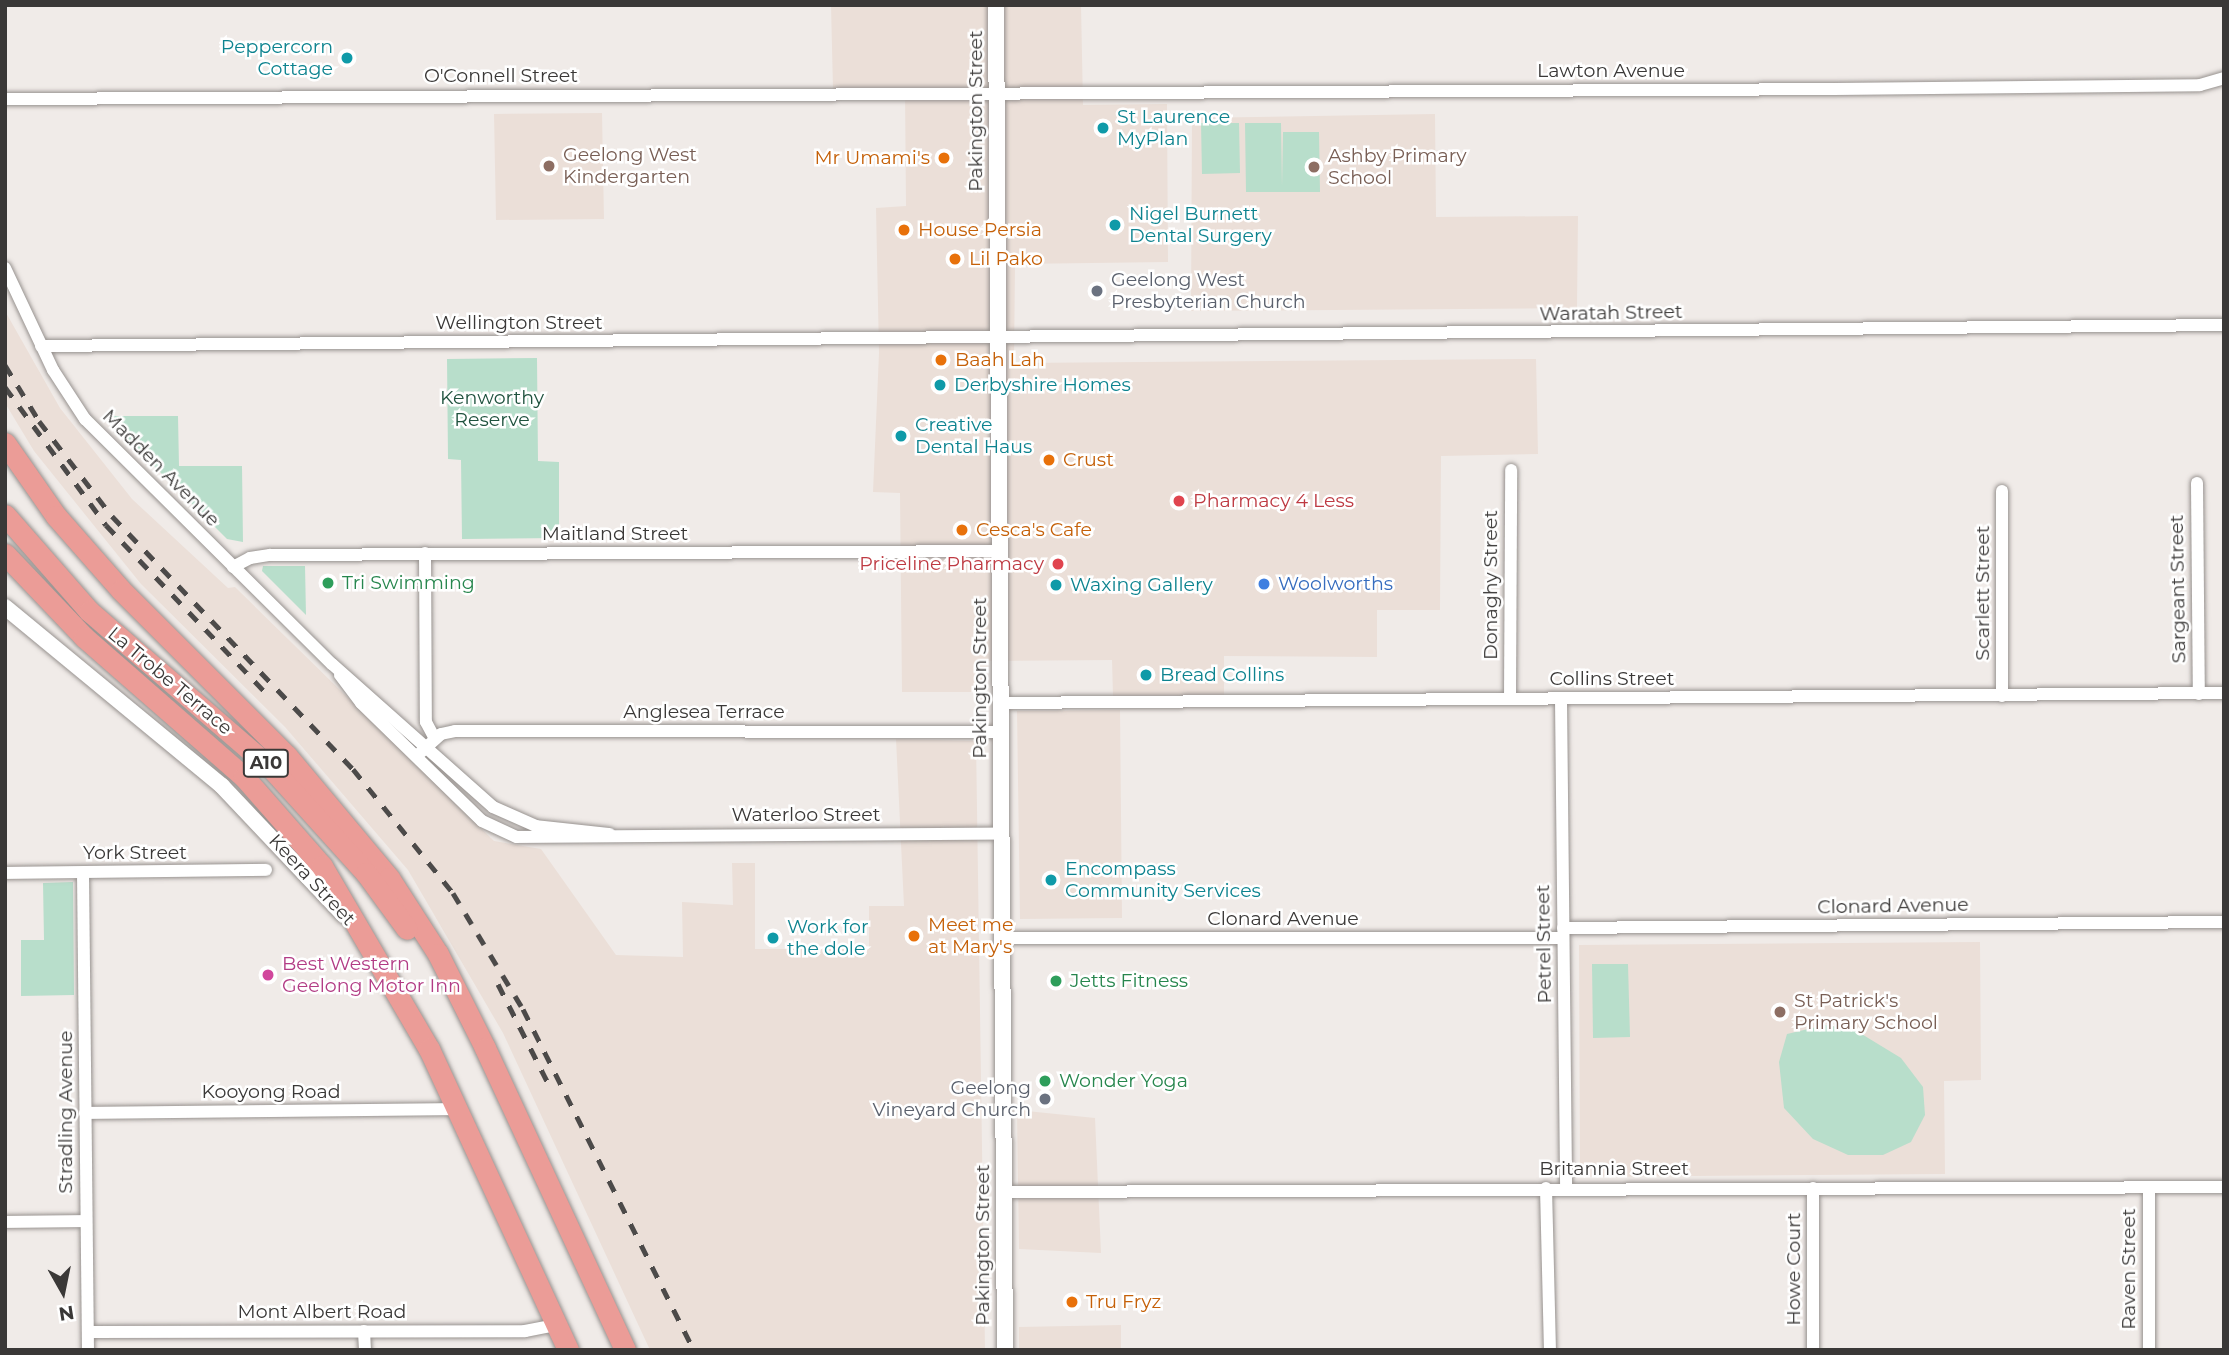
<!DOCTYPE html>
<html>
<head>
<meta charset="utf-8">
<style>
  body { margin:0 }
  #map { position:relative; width:2229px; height:1355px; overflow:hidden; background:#f0ebe8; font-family:Montserrat,sans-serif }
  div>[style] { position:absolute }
  .built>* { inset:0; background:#ebdfd8 }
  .green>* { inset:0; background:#b8decb }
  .roads { filter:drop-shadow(0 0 2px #97928f) drop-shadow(0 0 2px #97928f) }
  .minor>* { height:12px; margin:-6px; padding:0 6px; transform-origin:6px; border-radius:6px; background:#fff }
  .tertiary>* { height:16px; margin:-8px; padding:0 8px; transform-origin:8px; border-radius:8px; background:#fff }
  .trunk>* { height:21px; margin:-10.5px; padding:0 10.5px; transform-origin:10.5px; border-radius:10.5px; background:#eb9c97 }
  .rail>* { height:5px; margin-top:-2.5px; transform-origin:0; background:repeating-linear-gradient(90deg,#4c4a49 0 12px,transparent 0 24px) }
  .dots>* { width:19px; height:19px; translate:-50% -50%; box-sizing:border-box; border:4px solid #fff; border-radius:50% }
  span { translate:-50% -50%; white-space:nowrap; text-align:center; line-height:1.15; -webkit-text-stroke:5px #fff; paint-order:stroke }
  .shield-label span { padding:2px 5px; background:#fff; border:2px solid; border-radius:5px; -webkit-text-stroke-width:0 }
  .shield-label { font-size:18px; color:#3a3837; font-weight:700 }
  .culture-label { font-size:19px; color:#0d838f }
  .right { translate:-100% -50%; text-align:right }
  .left { translate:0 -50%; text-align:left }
  .street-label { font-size:19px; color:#3a3837 }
  .education-label { font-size:19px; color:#785e54 }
  .food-label { font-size:19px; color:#c56008 }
  .worship-label { font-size:19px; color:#5b616d }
  .park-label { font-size:19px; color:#1f523e }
  .health-label { font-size:19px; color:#be3a42 }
  .leisure-label { font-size:19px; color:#27864d }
  .shop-label { font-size:19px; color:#366cbe }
  .hotel-label { font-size:19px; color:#b23c85 }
  .frame { position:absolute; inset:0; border:7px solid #3a3837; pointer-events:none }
  .north { position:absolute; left:28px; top:1257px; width:70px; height:70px; -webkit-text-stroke:5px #fff; paint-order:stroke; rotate:171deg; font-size:19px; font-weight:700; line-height:28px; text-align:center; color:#3a3837 }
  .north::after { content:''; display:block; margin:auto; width:24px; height:32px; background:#3a3837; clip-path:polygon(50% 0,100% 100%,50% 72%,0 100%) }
</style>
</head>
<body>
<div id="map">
  <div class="built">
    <i style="clip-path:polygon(831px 5px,1081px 5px,1083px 105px,1167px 104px,1168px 262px,1015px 264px,1014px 363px,1536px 359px,1538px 454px,1441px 456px,1440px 610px,1377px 610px,1377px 657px,1224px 656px,1224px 695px,1113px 696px,1112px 660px,988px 661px,986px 692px,902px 692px,900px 493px,873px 492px,879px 353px,876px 208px,906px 206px,905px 91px,833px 90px)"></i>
    <i style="clip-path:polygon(602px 113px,604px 219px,496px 220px,494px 114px)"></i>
    <i style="clip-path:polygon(1435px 114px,1436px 217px,1578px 216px,1577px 308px,1191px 311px,1192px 118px)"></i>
    <i style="clip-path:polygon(5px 311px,60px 408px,132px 499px,228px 588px,235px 587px,494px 841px,541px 849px,616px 955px,683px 957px,682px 902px,733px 905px,732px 863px,755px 863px,755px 949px,869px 949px,869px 906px,904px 906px,896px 739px,976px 741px,985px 1350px,650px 1350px,503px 1033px,408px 870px,285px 727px,141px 584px,34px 451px,5px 403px)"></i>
    <i style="clip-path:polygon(1120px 710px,1122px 918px,1020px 919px,1017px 711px)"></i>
    <i style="clip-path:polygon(1980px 942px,1981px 1080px,1944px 1081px,1945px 1174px,1580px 1177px,1579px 945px)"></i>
    <i style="clip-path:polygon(1017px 1110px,1095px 1118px,1101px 1253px,1019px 1249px)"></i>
    <i style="clip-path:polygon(1121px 1325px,1121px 1350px,1019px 1350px,1019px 1327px)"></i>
  </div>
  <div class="green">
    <i style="clip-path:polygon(1201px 123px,1239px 123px,1240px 173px,1202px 174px)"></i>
    <i style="clip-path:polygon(1245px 123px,1281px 123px,1282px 186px,1283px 132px,1319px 132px,1320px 192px,1246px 192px)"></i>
    <i style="clip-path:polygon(537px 358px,538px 461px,559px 462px,559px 538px,462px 539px,461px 460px,448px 459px,447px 359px)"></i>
    <i style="clip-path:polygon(111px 416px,178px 416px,179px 466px,242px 466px,243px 542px,227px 539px,132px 444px)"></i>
    <i style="clip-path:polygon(263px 566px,305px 566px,306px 615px,262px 571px)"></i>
    <i style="clip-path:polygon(73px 882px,74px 995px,21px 996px,21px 940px,44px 940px,43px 883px)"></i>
    <i style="clip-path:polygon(1592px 964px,1628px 964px,1630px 1037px,1593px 1038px)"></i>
    <i style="clip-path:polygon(1825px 1025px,1855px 1030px,1901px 1058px,1923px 1087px,1925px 1115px,1911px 1142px,1883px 1155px,1848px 1155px,1813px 1139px,1784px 1108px,1779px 1062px,1787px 1034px)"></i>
  </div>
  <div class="roads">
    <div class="minor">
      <i style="left:5px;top:99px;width:1829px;rotate:-0.31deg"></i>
      <i style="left:1834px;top:89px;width:366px;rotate:-0.6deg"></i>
      <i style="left:2200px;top:85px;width:25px;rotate:-16deg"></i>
      <i style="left:5px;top:268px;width:113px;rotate:64.8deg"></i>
      <i style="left:53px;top:370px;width:59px;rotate:56.9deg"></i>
      <i style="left:85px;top:419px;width:348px;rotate:44.8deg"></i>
      <i style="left:332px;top:664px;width:215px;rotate:41.6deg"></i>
      <i style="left:493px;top:807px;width:47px;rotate:23.8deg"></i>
      <i style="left:536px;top:826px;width:74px;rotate:6.2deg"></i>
      <i style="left:41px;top:346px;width:2183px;rotate:-0.55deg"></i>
      <i style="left:2197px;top:483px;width:211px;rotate:89.5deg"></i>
      <i style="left:425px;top:553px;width:169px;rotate:89.7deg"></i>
      <i style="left:426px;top:722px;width:19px;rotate:62deg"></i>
      <i style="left:233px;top:567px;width:19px;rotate:-28deg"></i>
      <i style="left:250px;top:558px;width:20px;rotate:-9deg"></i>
      <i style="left:270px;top:555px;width:730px;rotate:-0.31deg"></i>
      <i style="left:340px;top:675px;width:35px;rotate:53deg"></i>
      <i style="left:361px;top:703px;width:169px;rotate:44.3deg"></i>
      <i style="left:482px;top:821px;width:38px;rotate:25deg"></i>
      <i style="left:517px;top:837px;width:485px;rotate:-0.4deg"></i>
      <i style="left:2002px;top:696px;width:205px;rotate:-90deg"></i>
      <i style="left:1510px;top:699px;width:229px;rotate:-89.7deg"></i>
      <i style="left:1561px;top:699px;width:489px;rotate:89.4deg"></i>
      <i style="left:1001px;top:703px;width:1223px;rotate:-0.47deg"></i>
      <i style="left:421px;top:752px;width:27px;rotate:-42deg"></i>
      <i style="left:441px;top:734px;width:14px;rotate:-12deg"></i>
      <i style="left:455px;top:731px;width:546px;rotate:0.1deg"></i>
      <i style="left:5px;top:873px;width:261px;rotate:-0.7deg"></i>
      <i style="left:83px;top:873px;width:477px;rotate:89.4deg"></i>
      <i style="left:1563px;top:928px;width:661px;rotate:-0.52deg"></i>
      <i style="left:1002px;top:938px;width:561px"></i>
      <i style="left:85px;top:1113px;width:372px;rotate:-0.6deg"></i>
      <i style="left:1546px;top:1188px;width:162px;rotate:88.6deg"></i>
      <i style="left:1813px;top:1188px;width:162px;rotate:90deg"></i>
      <i style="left:2149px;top:1188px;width:162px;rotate:90deg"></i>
      <i style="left:1004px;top:1192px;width:1220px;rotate:-0.23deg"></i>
      <i style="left:5px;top:1222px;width:80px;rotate:-0.7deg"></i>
      <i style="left:364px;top:1331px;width:19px;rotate:87deg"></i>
      <i style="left:88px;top:1332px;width:437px;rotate:-0.1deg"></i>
      <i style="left:525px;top:1331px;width:32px;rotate:-11deg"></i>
    </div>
    <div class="tertiary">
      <i style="left:996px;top:5px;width:1345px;rotate:89.62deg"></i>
      <i style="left:5px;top:607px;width:281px;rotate:39.5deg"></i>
      <i style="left:222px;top:786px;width:178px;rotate:46.6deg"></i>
    </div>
    <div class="trunk">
      <i style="left:5px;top:443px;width:89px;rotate:55.1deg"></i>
      <i style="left:56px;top:516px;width:98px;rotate:48.7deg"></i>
      <i style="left:121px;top:590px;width:235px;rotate:45deg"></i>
      <i style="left:287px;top:756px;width:159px;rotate:50.1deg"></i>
      <i style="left:389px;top:878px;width:90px;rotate:57.2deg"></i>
      <i style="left:438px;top:954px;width:105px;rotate:63.4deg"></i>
      <i style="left:485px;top:1048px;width:333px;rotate:65.1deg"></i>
      <i style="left:5px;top:515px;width:128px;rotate:48.8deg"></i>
      <i style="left:89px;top:611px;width:242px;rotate:40.8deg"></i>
      <i style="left:272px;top:769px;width:140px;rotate:47.9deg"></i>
      <i style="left:366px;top:873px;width:69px;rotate:53.8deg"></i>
      <i style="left:5px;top:554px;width:115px;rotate:46.4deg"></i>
      <i style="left:84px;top:637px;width:213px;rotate:41.2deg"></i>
      <i style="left:244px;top:777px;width:118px;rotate:48.8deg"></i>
      <i style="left:322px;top:866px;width:212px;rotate:59.7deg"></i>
      <i style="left:429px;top:1049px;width:332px;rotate:65.2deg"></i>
    </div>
  </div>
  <div class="rail">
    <i style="left:5px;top:365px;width:66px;rotate:58.7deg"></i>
    <i style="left:39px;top:421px;width:120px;rotate:52.5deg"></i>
    <i style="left:112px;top:516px;width:349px;rotate:46.4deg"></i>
    <i style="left:353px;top:769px;width:159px;rotate:51.1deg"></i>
    <i style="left:453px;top:893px;width:135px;rotate:58.9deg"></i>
    <i style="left:523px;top:1009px;width:381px;rotate:63.4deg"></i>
    <i style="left:5px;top:387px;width:171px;rotate:53.8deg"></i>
    <i style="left:106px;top:525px;width:228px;rotate:46.4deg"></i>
    <i style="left:498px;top:984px;width:115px;rotate:63.2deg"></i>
  </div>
  <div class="dots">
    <i style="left:347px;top:58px;background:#0f9aa8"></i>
    <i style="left:1103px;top:128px;background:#0f9aa8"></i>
    <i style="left:944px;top:158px;background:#e8710a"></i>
    <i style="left:549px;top:166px;background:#8d6e63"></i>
    <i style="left:1314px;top:167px;background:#8d6e63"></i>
    <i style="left:1115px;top:225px;background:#0f9aa8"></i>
    <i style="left:904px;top:230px;background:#e8710a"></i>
    <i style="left:955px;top:259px;background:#e8710a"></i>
    <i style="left:1097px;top:291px;background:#6b7280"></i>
    <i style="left:941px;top:360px;background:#e8710a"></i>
    <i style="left:940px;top:385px;background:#0f9aa8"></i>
    <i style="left:901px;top:436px;background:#0f9aa8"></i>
    <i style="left:1049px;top:460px;background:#e8710a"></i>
    <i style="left:1179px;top:501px;background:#e0444e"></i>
    <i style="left:962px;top:530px;background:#e8710a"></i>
    <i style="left:1058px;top:564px;background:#e0444e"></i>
    <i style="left:328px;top:583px;background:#2e9e5b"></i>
    <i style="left:1264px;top:584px;background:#3f7fe0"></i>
    <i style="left:1056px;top:585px;background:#0f9aa8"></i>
    <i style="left:1146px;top:675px;background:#0f9aa8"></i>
    <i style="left:1051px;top:880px;background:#0f9aa8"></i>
    <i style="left:914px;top:936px;background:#e8710a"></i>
    <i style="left:773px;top:938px;background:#0f9aa8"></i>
    <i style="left:268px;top:975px;background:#d1479c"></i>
    <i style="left:1056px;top:981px;background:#2e9e5b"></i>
    <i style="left:1780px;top:1012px;background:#8d6e63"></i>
    <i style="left:1045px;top:1081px;background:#2e9e5b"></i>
    <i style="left:1045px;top:1099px;background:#6b7280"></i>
    <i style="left:1072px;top:1302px;background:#e8710a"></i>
  </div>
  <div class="shield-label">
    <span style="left:266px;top:763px">A10</span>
  </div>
  <div class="culture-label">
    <span class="right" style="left:333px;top:58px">Peppercorn<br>Cottage</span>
    <span class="left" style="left:1117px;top:128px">St Laurence<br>MyPlan</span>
    <span class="left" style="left:1129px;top:225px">Nigel Burnett<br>Dental Surgery</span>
    <span class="left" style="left:954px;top:385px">Derbyshire Homes</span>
    <span class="left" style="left:915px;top:436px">Creative<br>Dental Haus</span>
    <span class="left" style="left:1070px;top:585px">Waxing Gallery</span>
    <span class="left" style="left:1160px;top:675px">Bread Collins</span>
    <span class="left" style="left:1065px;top:880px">Encompass<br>Community Services</span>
    <span class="left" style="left:787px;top:938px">Work for<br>the dole</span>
  </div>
  <div class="street-label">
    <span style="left:1611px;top:71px">Lawton Avenue</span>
    <span style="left:501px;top:76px">O'Connell Street</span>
    <span style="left:976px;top:111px;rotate:-90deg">Pakington Street</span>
    <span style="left:1611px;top:313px;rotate:-1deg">Waratah Street</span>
    <span style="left:519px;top:323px">Wellington Street</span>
    <span style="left:161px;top:468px;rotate:45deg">Madden Avenue</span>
    <span style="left:615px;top:534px">Maitland Street</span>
    <span style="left:1491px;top:585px;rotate:-90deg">Donaghy Street</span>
    <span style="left:2178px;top:589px;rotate:-91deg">Sargeant Street</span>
    <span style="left:1983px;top:593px;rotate:-90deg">Scarlett Street</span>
    <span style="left:980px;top:678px;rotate:-90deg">Pakington Street</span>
    <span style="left:1612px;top:679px">Collins Street</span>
    <span style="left:170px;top:681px;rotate:40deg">La Trobe Terrace</span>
    <span style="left:704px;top:712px">Anglesea Terrace</span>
    <span style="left:806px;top:815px">Waterloo Street</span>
    <span style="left:135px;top:853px">York Street</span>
    <span style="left:312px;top:880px;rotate:47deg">Keera Street</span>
    <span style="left:1893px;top:906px;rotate:-1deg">Clonard Avenue</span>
    <span style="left:1283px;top:919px">Clonard Avenue</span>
    <span style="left:1544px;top:944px;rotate:-91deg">Petrel Street</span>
    <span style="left:271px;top:1092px">Kooyong Road</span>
    <span style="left:66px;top:1112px;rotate:-90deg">Stradling Avenue</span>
    <span style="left:1614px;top:1169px">Britannia Street</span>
    <span style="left:983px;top:1245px;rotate:-90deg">Pakington Street</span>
    <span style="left:1794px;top:1269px;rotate:-90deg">Howe Court</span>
    <span style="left:2129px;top:1269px;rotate:-90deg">Raven Street</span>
    <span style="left:322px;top:1312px">Mont Albert Road</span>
  </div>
  <div class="education-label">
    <span class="left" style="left:563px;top:166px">Geelong West<br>Kindergarten</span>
    <span class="left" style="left:1328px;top:167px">Ashby Primary<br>School</span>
    <span class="left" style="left:1794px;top:1012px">St Patrick's<br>Primary School</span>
  </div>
  <div class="food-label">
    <span class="right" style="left:930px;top:158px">Mr Umami's</span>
    <span class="left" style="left:918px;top:230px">House Persia</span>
    <span class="left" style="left:969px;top:259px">Lil Pako</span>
    <span class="left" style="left:955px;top:360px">Baah Lah</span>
    <span class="left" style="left:1063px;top:460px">Crust</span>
    <span class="left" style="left:976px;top:530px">Cesca's Cafe</span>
    <span class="left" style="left:928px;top:936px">Meet me<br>at Mary's</span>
    <span class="left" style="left:1086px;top:1302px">Tru Fryz</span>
  </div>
  <div class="worship-label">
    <span class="left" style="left:1111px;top:291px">Geelong West<br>Presbyterian Church</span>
    <span class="right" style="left:1031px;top:1099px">Geelong<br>Vineyard Church</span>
  </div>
  <div class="park-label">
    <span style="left:492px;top:409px">Kenworthy<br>Reserve</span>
  </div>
  <div class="health-label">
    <span class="left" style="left:1193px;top:501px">Pharmacy 4 Less</span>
    <span class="right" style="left:1044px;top:564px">Priceline Pharmacy</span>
  </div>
  <div class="leisure-label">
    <span class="left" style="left:342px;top:583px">Tri Swimming</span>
    <span class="left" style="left:1070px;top:981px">Jetts Fitness</span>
    <span class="left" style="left:1059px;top:1081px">Wonder Yoga</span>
  </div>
  <div class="shop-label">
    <span class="left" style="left:1278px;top:584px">Woolworths</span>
  </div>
  <div class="hotel-label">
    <span class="left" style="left:282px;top:975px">Best Western<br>Geelong Motor Inn</span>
  </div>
  <div class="frame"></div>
  <div class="north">N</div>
</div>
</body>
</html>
